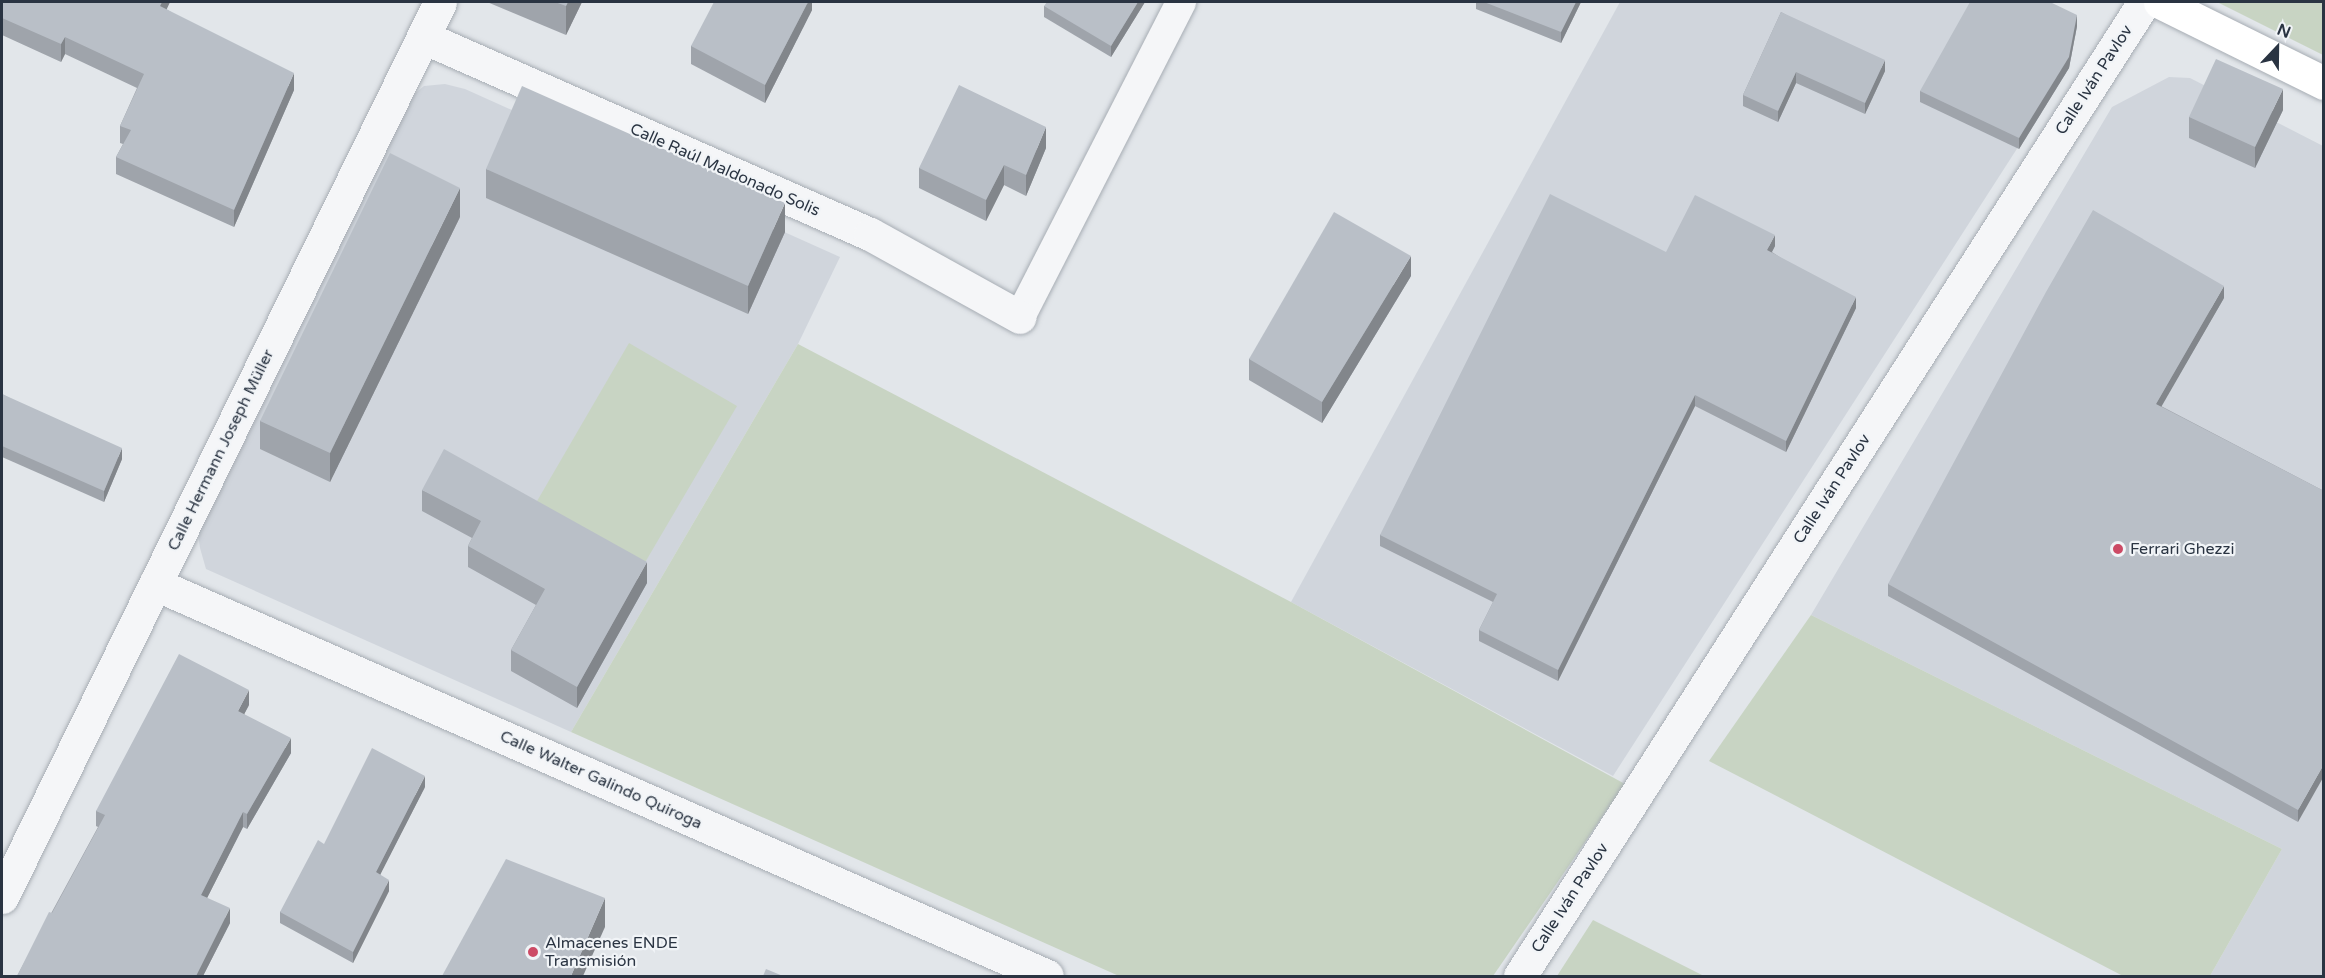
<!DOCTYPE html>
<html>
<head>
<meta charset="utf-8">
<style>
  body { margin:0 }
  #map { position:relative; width:2325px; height:978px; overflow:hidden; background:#e2e6ea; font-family:"Varela Round",sans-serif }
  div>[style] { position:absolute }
  .built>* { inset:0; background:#d0d5dc }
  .green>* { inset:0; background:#c8d4c3 }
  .roads { filter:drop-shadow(0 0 2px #a7adb4) drop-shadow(0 0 2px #a7adb4) }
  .lane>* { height:30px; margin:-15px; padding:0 15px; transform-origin:15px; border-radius:15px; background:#f5f6f8 }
  .street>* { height:33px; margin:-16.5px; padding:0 16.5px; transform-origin:16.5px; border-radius:16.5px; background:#f5f6f8 }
  .primary>* { height:33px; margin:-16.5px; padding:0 16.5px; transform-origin:16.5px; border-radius:16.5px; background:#fff }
  .wall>* { inset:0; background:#9fa4ab }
  .shaded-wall>* { inset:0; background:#82868b }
  .building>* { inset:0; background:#b9bfc7 }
  .dots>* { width:16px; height:16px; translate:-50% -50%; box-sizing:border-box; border:3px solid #f1f4f7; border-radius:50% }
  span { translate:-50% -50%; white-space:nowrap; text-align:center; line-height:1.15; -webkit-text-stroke:4.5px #f1f4f7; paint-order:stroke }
  .street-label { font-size:16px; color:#2a3442 }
  .poi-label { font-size:16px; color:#2a3442 }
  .left { translate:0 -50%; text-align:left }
  .frame { position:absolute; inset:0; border:3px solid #2a3442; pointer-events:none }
  .north { position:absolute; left:2247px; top:18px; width:60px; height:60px; -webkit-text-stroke:4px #f1f4f7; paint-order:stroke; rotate:22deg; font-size:16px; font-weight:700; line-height:24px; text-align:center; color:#2a3442 }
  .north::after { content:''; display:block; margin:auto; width:21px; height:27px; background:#2a3442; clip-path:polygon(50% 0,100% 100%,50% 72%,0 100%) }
</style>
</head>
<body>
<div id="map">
  <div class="built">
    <i style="clip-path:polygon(1620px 2px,2029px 2px,2077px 26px,2069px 68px,1613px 776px,1291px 602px)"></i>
    <i style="clip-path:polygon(2169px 77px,2190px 78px,2323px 146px,2323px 976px,2210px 976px,2282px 849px,1811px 615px,2112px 107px)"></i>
    <i style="clip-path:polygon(445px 84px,465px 89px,840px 257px,798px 344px,571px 732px,206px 569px,200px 548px,198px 534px,407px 100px,424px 86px)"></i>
  </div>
  <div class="green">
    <i style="clip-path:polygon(2217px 2px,2323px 2px,2323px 55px)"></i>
    <i style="clip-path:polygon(629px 343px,737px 406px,640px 571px,533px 508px)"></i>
    <i style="clip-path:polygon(798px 344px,1291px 602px,1625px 784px,1493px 976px,1119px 976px,571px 732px)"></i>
    <i style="clip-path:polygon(1811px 615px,2282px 849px,2210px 976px,2123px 976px,1709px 761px)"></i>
    <i style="clip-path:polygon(1593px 920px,1704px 976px,1557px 976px)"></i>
  </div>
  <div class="roads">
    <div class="lane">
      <i style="left:1020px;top:317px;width:354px;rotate:-62.9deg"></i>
    </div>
    <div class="street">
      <i style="left:423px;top:37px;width:488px;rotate:23.8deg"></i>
      <i style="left:870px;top:234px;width:171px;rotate:29deg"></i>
      <i style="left:155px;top:584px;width:974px;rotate:23.72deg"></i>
      <i style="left:2px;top:897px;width:996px;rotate:-63.92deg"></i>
      <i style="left:1520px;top:976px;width:1157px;rotate:-57.35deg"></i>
    </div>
    <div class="primary">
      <i style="left:2160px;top:2px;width:183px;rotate:26.3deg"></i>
    </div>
  </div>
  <div class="wall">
    <i style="clip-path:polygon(2px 2px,170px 2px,166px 9px,294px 90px,234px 227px,116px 174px,116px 157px,123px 144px,120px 143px,120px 126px,137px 88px,65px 54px,61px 62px,2px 35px)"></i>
    <i style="clip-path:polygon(487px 2px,582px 2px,566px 35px)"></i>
    <i style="clip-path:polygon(812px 2px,812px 10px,765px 103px,691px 64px,691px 46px)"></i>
    <i style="clip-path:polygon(1145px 2px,1111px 57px,1044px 17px,1044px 6px)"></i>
    <i style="clip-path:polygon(1476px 2px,1581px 2px,1561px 43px,1476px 9px)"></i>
    <i style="clip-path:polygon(1781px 12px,1885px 71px,1865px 114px,1796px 83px,1778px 122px,1743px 106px,1743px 95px)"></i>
    <i style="clip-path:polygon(2077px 26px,2069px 68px,2019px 149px,1920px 102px,1920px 91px)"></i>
    <i style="clip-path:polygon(2283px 110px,2255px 168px,2189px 138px,2189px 117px)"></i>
    <i style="clip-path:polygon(1046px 148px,1026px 196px,1004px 185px,986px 221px,919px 188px,919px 168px)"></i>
    <i style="clip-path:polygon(486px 169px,785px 232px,748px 314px,486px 198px)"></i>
    <i style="clip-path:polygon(460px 217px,330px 482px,260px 449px,260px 421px)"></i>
    <i style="clip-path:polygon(1775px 246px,1772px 252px,1856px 308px,1786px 452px,1695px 406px,1558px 681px,1479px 641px,1479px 630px,1493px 602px,1380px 546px,1380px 535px,1666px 252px)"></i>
    <i style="clip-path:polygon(1411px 276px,1322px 423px,1249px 380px,1249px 359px)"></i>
    <i style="clip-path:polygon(2224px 298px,2161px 406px,2324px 491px,2298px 822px,1888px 596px,1888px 584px)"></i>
    <i style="clip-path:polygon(2px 394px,122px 459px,104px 502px,2px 457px)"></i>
    <i style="clip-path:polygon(422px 490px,647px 583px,577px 708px,511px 671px,511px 650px,536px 605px,468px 567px,468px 546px,472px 538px,422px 511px)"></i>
    <i style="clip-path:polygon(249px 705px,244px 714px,291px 753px,247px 829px,243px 827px,207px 898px,230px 923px,203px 976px,17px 976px,98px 827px,96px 826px,96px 811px)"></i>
    <i style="clip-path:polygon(425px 787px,380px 874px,389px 891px,353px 963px,280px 923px,280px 912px)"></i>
  </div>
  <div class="shaded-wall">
    <i style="clip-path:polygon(162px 2px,170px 2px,160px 24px,160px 6px)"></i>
    <i style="clip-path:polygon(568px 2px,582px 2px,566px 35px,566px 6px)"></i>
    <i style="clip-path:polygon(808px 2px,812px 2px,812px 10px,765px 103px,765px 85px)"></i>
    <i style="clip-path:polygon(1138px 2px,1145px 2px,1111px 57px,1111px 46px)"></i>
    <i style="clip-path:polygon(1576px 2px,1581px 2px,1561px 43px,1561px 32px)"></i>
    <i style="clip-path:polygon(2077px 15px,2077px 26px,2069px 68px,2019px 149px,2019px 138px)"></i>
    <i style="clip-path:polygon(65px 37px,65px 54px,61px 62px,61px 44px)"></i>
    <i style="clip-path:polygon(1885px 60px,1885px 71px,1865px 114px,1865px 103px)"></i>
    <i style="clip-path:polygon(1796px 72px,1796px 83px,1778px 122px,1778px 111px)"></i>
    <i style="clip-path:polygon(294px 73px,294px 90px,234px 227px,234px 210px)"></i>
    <i style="clip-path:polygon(2283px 89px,2283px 110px,2255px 168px,2255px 147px)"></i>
    <i style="clip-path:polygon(1046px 127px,1046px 148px,1026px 196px,1026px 175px)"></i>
    <i style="clip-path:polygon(1004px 165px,1004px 185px,986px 221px,986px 200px)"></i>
    <i style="clip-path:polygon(460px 188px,460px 217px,330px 482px,330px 453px)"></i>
    <i style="clip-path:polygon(785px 203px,785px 232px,748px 314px,748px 286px)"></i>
    <i style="clip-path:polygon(1775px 235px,1775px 246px,1767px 261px,1767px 250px)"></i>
    <i style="clip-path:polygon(1411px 256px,1411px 276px,1322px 423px,1322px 402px)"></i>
    <i style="clip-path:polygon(2224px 286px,2224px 298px,2156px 416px,2156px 404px)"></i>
    <i style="clip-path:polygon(1856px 297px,1856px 308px,1786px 452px,1786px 441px)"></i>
    <i style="clip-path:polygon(1695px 395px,1695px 406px,1558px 681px,1558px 670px)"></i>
    <i style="clip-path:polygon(122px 448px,122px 459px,104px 502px,104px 491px)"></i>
    <i style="clip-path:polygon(647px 562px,647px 583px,577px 708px,577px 687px)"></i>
    <i style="clip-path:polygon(249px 690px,249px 705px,238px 726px,238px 711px)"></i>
    <i style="clip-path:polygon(291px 738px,291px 753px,247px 829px,247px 814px)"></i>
    <i style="clip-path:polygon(2324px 764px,2324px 776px,2298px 822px,2298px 810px)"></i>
    <i style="clip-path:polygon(425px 776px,425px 787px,376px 883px,376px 872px)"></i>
    <i style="clip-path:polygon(243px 812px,243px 827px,201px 910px,201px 895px)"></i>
    <i style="clip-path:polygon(389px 880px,389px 891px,353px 963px,353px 952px)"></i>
    <i style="clip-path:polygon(605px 898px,605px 927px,583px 976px,571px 976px)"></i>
    <i style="clip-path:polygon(230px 908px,230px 923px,203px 976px,196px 976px)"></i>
  </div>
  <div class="building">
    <i style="clip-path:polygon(2px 2px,162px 2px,160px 6px,294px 73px,234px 210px,116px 157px,131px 130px,120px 126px,144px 74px,65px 37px,61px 44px,2px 18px)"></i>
    <i style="clip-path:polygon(555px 2px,568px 2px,566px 6px)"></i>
    <i style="clip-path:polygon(714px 2px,808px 2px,765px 85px,691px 46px)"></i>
    <i style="clip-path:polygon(1047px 2px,1138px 2px,1111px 46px,1044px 6px)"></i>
    <i style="clip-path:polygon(1484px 2px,1576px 2px,1561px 32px)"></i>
    <i style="clip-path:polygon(1970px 2px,2050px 2px,2077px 15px,2069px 57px,2019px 138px,1920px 91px)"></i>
    <i style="clip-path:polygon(1781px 12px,1885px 60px,1865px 103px,1796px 72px,1778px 111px,1743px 95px)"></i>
    <i style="clip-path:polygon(2216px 59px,2283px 89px,2255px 147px,2189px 117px)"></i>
    <i style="clip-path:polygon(959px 85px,1046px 127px,1026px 175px,1004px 165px,986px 200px,919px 168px)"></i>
    <i style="clip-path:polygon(522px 86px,785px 203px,748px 286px,486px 169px)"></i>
    <i style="clip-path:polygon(390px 153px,460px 188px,330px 453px,260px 421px)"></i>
    <i style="clip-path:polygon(1550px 194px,1666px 252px,1695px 195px,1775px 235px,1767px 250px,1856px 297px,1786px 441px,1695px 395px,1558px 670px,1479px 630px,1497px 594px,1380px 535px)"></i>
    <i style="clip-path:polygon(2093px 210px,2224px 286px,2156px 404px,2324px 491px,2324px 764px,2298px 810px,1888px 584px,2046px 292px)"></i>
    <i style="clip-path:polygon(1334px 212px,1411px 256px,1322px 402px,1249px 359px)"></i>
    <i style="clip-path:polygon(2px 394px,122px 448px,104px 491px,2px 446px)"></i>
    <i style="clip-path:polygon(444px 449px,647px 562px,577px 687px,511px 650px,545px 589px,468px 546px,481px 521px,422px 490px)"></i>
    <i style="clip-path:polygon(179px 654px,249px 690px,238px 711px,291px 738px,247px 814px,243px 812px,201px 895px,230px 908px,196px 976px,17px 976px,49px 912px,52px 913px,105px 815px,96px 811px)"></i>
    <i style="clip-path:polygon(372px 748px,425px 776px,376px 872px,389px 880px,353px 952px,280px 912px,318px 840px,324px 844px)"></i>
    <i style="clip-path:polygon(506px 859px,605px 898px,571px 976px,442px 976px)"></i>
    <i style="clip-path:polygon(766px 969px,783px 976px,763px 976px)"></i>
  </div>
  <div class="dots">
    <i style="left:2118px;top:549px;background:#cc4a65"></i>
    <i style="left:533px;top:952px;background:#cc4a65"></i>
  </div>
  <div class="street-label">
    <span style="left:2094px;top:80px;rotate:-57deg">Calle Iván Pavlov</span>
    <span style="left:725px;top:170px;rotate:24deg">Calle Raúl Maldonado Solis</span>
    <span style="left:221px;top:450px;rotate:-64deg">Calle Hermann Joseph Müller</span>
    <span style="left:1832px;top:489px;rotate:-57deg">Calle Iván Pavlov</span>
    <span style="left:601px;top:780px;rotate:24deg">Calle Walter Galindo Quiroga</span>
    <span style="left:1570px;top:898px;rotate:-57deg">Calle Iván Pavlov</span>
  </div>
  <div class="poi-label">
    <span class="left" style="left:2130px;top:549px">Ferrari Ghezzi</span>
    <span class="left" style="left:545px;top:952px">Almacenes ENDE<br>Transmisión</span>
  </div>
  <div class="frame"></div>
  <div class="north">N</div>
</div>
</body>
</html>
